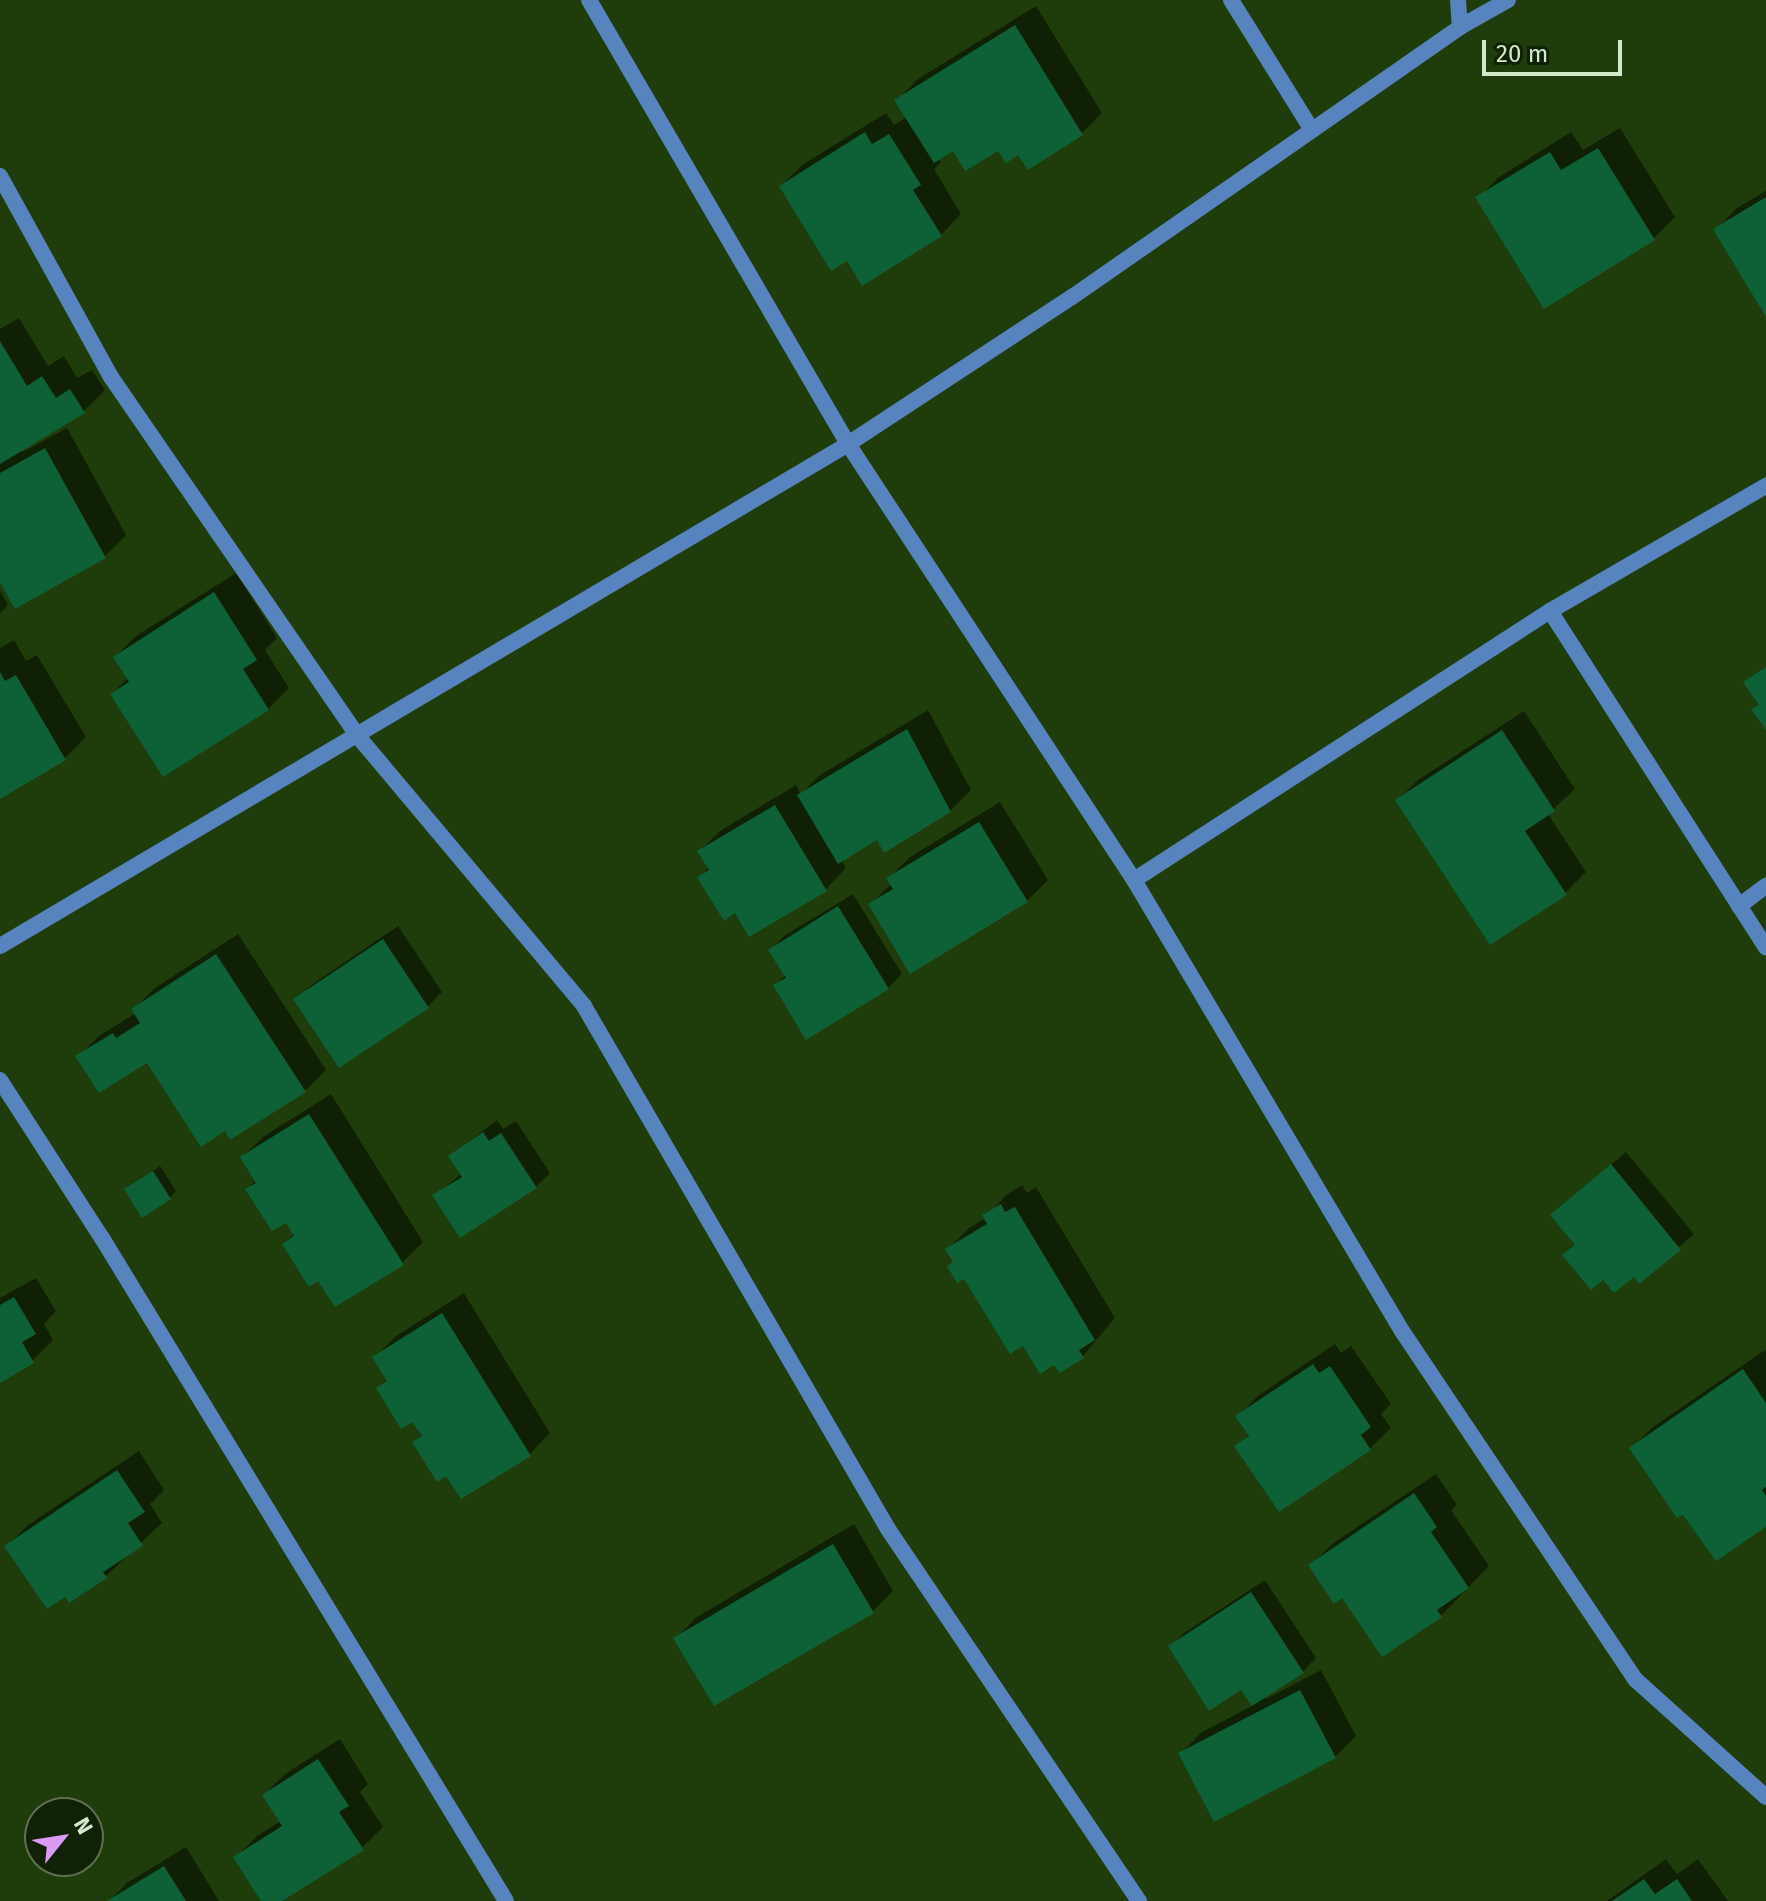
<!DOCTYPE html>
<html>
<head>
<meta charset="utf-8">
<style>
  body { margin:0 }
  #map { position:relative; width:1766px; height:1901px; overflow:hidden; background:#1f3d0a; font-family:"Fira Sans",sans-serif }
  div>[style] { position:absolute }
  .shadow>* { inset:0; background:#0007 }
  .building>* { inset:0; background:#0e6037 }
  .street>* { height:16px; margin:-8px; padding:0 8px; transform-origin:8px; border-radius:8px; background:#5784be }
  span { translate:-50% -50%; white-space:nowrap; text-align:center; line-height:1.15; -webkit-text-stroke:7px #102106; paint-order:stroke }
  .north { position:absolute; left:24px; top:1797px; width:80px; height:80px; box-sizing:border-box; background:#102106; border:2px solid #5e7153; border-radius:50%; rotate:60deg; font-size:22px; font-weight:700; line-height:32px; text-align:center; color:#d2eac7 }
  .north::after { content:''; display:block; margin:auto; width:28px; height:36px; background:#da9af6; clip-path:polygon(50% 0,100% 100%,50% 72%,0 100%) }
  .scale { position:absolute; left:1482px; top:40px; width:140px; height:36px; box-sizing:border-box; border:4px solid #d2eac7; border-top:0; padding-left:10px; font-size:24px; line-height:28px; white-space:nowrap; color:#d2eac7; -webkit-text-stroke:6px #102106; paint-order:stroke }
</style>
</head>
<body>
<div id="map">
  <div class="shadow">
    <i style="clip-path:polygon(1036px 6px,1102px 113px,1081px 134px,1019px 152px,953px 149px,938px 158px,941px 162px,934px 169px,961px 214px,941px 235px,848px 258px,781px 186px,802px 165px,886px 113px,894px 125px,907px 117px,897px 100px,918px 79px)"></i>
    <i style="clip-path:polygon(1620px 128px,1675px 217px,1654px 238px,1545px 306px,1478px 198px,1499px 177px,1571px 132px,1583px 150px)"></i>
    <i style="clip-path:polygon(1766px 191px,1766px 313px,1716px 229px,1737px 208px)"></i>
    <i style="clip-path:polygon(19px 318px,48px 366px,64px 356px,77px 378px,92px 370px,105px 390px,84px 411px,21px 449px,23px 452px,67px 428px,126px 535px,105px 556px,0 578px,0 329px)"></i>
    <i style="clip-path:polygon(236px 573px,277px 638px,265px 650px,289px 688px,268px 709px,112px 694px,128px 678px,115px 657px,136px 636px)"></i>
    <i style="clip-path:polygon(0 591px,8px 605px,0 613px)"></i>
    <i style="clip-path:polygon(14px 640px,26px 661px,37px 655px,86px 737px,65px 758px,0 796px,0 648px)"></i>
    <i style="clip-path:polygon(928px 710px,971px 790px,950px 811px,878px 837px,841px 859px,846px 868px,826px 889px,735px 911px,699px 878px,709px 867px,699px 852px,720px 831px,796px 785px,801px 794px,820px 775px)"></i>
    <i style="clip-path:polygon(1524px 711px,1575px 789px,1548px 814px,1586px 872px,1565px 893px,1398px 800px,1418px 780px)"></i>
    <i style="clip-path:polygon(1000px 802px,1048px 880px,1027px 901px,870px 905px,892px 883px,889px 878px,910px 857px)"></i>
    <i style="clip-path:polygon(853px 894px,902px 974px,888px 988px,775px 986px,786px 974px,771px 950px,784px 936px)"></i>
    <i style="clip-path:polygon(398px 926px,442px 992px,428px 1006px,340px 1066px,296px 1000px,310px 986px)"></i>
    <i style="clip-path:polygon(238px 934px,326px 1070px,305px 1091px,225px 1128px,147px 1060px,78px 1057px,99px 1036px,136px 1013px,134px 1009px,155px 988px)"></i>
    <i style="clip-path:polygon(331px 1094px,423px 1242px,402px 1263px,319px 1278px,284px 1244px,295px 1233px,286px 1220px,247px 1189px,256px 1180px,242px 1157px,263px 1137px)"></i>
    <i style="clip-path:polygon(497px 1120px,503px 1129px,516px 1121px,550px 1173px,536px 1187px,435px 1196px,462px 1173px,450px 1156px)"></i>
    <i style="clip-path:polygon(1626px 1152px,1694px 1234px,1640px 1281px,1634px 1274px,1565px 1255px,1576px 1244px,1552px 1215px)"></i>
    <i style="clip-path:polygon(160px 1166px,176px 1191px,170px 1198px,126px 1190px)"></i>
    <i style="clip-path:polygon(1022px 1185px,1027px 1193px,1036px 1187px,1115px 1318px,1083px 1356px,1024px 1344px,948px 1249px,969px 1228px,986px 1218px,1006px 1195px)"></i>
    <i style="clip-path:polygon(36px 1278px,56px 1311px,44px 1324px,53px 1340px,32px 1361px,0 1381px,0 1298px)"></i>
    <i style="clip-path:polygon(464px 1293px,550px 1433px,530px 1454px,447px 1473px,415px 1442px,423px 1434px,413px 1419px,378px 1388px,388px 1379px,375px 1357px,396px 1336px)"></i>
    <i style="clip-path:polygon(1335px 1344px,1341px 1353px,1351px 1346px,1391px 1404px,1381px 1414px,1391px 1428px,1370px 1449px,1237px 1446px,1250px 1434px,1238px 1416px,1259px 1395px)"></i>
    <i style="clip-path:polygon(1765px 1350px,1766px 1351px,1766px 1524px,1632px 1448px,1653px 1427px)"></i>
    <i style="clip-path:polygon(139px 1451px,164px 1490px,150px 1504px,162px 1523px,106px 1576px,7px 1546px,28px 1525px)"></i>
    <i style="clip-path:polygon(1436px 1474px,1457px 1505px,1451px 1510px,1489px 1566px,1441px 1616px,1343px 1595px,1311px 1565px,1332px 1544px)"></i>
    <i style="clip-path:polygon(854px 1524px,893px 1591px,872px 1612px,676px 1638px,697px 1617px)"></i>
    <i style="clip-path:polygon(1265px 1580px,1316px 1658px,1302px 1672px,1265px 1696px,1266px 1699px,1321px 1670px,1356px 1736px,1335px 1757px,1181px 1753px,1202px 1732px,1254px 1705px,1241px 1687px,1170px 1647px,1184px 1633px)"></i>
    <i style="clip-path:polygon(340px 1739px,368px 1784px,360px 1792px,383px 1827px,362px 1848px,279px 1901px,263px 1901px,236px 1857px,257px 1836px,281px 1821px,264px 1795px,285px 1774px)"></i>
    <i style="clip-path:polygon(186px 1847px,219px 1901px,109px 1901px,127px 1883px)"></i>
    <i style="clip-path:polygon(1666px 1859px,1677px 1874px,1698px 1859px,1728px 1901px,1607px 1901px)"></i>
  </div>
  <div class="building">
    <i style="clip-path:polygon(1015px 25px,1083px 135px,1028px 170px,1018px 155px,1006px 163px,998px 151px,965px 171px,953px 151px,934px 163px,894px 100px)"></i>
    <i style="clip-path:polygon(865px 132px,872px 144px,889px 134px,921px 185px,913px 190px,942px 236px,862px 286px,847px 261px,831px 271px,779px 186px)"></i>
    <i style="clip-path:polygon(1598px 148px,1655px 240px,1544px 309px,1475px 197px,1550px 152px,1561px 170px)"></i>
    <i style="clip-path:polygon(1766px 197px,1766px 317px,1713px 229px)"></i>
    <i style="clip-path:polygon(0 341px,27px 386px,42px 376px,56px 398px,70px 389px,85px 413px,0 464px)"></i>
    <i style="clip-path:polygon(45px 448px,106px 558px,15px 609px,0 582px,0 473px)"></i>
    <i style="clip-path:polygon(214px 592px,257px 660px,243px 669px,269px 710px,163px 777px,110px 694px,129px 682px,113px 657px)"></i>
    <i style="clip-path:polygon(1766px 667px,1766px 730px,1751px 709px,1759px 705px,1743px 682px)"></i>
    <i style="clip-path:polygon(0 672px,5px 681px,16px 675px,66px 760px,0 799px)"></i>
    <i style="clip-path:polygon(907px 729px,951px 812px,884px 853px,877px 840px,838px 864px,797px 795px)"></i>
    <i style="clip-path:polygon(1502px 730px,1555px 811px,1525px 831px,1567px 895px,1490px 945px,1395px 800px)"></i>
    <i style="clip-path:polygon(775px 805px,827px 891px,749px 937px,735px 913px,724px 921px,697px 877px,709px 870px,697px 851px)"></i>
    <i style="clip-path:polygon(979px 822px,1028px 902px,910px 974px,868px 904px,893px 889px,886px 878px)"></i>
    <i style="clip-path:polygon(838px 906px,889px 989px,806px 1040px,773px 985px,786px 978px,768px 950px)"></i>
    <i style="clip-path:polygon(383px 939px,429px 1008px,339px 1068px,293px 999px)"></i>
    <i style="clip-path:polygon(216px 954px,306px 1092px,230px 1140px,225px 1131px,201px 1147px,147px 1063px,99px 1093px,75px 1056px,113px 1033px,116px 1038px,140px 1023px,131px 1009px)"></i>
    <i style="clip-path:polygon(309px 1114px,404px 1265px,335px 1307px,318px 1281px,309px 1287px,282px 1244px,294px 1236px,286px 1223px,272px 1231px,245px 1189px,256px 1183px,240px 1157px)"></i>
    <i style="clip-path:polygon(483px 1132px,489px 1141px,501px 1133px,537px 1188px,460px 1238px,432px 1195px,462px 1177px,448px 1156px)"></i>
    <i style="clip-path:polygon(1611px 1164px,1681px 1250px,1639px 1284px,1634px 1277px,1614px 1293px,1603px 1280px,1591px 1290px,1562px 1255px,1575px 1245px,1550px 1215px)"></i>
    <i style="clip-path:polygon(153px 1171px,171px 1199px,142px 1218px,124px 1189px)"></i>
    <i style="clip-path:polygon(1001px 1204px,1005px 1212px,1015px 1207px,1095px 1340px,1079px 1350px,1084px 1358px,1060px 1373px,1054px 1365px,1040px 1374px,1023px 1346px,1010px 1354px,964px 1279px,957px 1283px,947px 1266px,953px 1262px,945px 1249px,987px 1224px,982px 1215px)"></i>
    <i style="clip-path:polygon(14px 1297px,36px 1334px,22px 1342px,34px 1363px,0 1383px,0 1305px)"></i>
    <i style="clip-path:polygon(442px 1313px,531px 1456px,461px 1499px,446px 1476px,437px 1482px,412px 1442px,422px 1436px,412px 1422px,401px 1429px,376px 1388px,387px 1381px,372px 1357px)"></i>
    <i style="clip-path:polygon(1313px 1364px,1319px 1373px,1330px 1366px,1371px 1427px,1361px 1435px,1371px 1450px,1279px 1512px,1234px 1446px,1249px 1436px,1235px 1416px)"></i>
    <i style="clip-path:polygon(1743px 1369px,1766px 1403px,1766px 1487px,1762px 1490px,1766px 1496px,1766px 1527px,1716px 1561px,1683px 1515px,1677px 1518px,1629px 1448px)"></i>
    <i style="clip-path:polygon(117px 1470px,145px 1512px,128px 1523px,143px 1546px,103px 1572px,107px 1578px,69px 1603px,65px 1597px,47px 1609px,4px 1546px)"></i>
    <i style="clip-path:polygon(1414px 1493px,1437px 1527px,1431px 1532px,1469px 1588px,1437px 1610px,1442px 1617px,1382px 1657px,1342px 1598px,1334px 1604px,1308px 1565px)"></i>
    <i style="clip-path:polygon(833px 1544px,874px 1613px,714px 1706px,673px 1638px)"></i>
    <i style="clip-path:polygon(1251px 1592px,1304px 1673px,1252px 1706px,1241px 1690px,1209px 1711px,1168px 1646px)"></i>
    <i style="clip-path:polygon(1300px 1690px,1336px 1758px,1214px 1822px,1178px 1753px)"></i>
    <i style="clip-path:polygon(318px 1759px,349px 1806px,339px 1812px,364px 1850px,282px 1901px,261px 1901px,233px 1857px,282px 1826px,262px 1795px)"></i>
    <i style="clip-path:polygon(164px 1866px,186px 1901px,107px 1901px)"></i>
    <i style="clip-path:polygon(1644px 1879px,1655px 1894px,1677px 1879px,1692px 1901px,1612px 1901px)"></i>
  </div>
  <div class="street">
    <i style="left:589px;top:0;width:514px;rotate:59.74deg"></i>
    <i style="left:848px;top:444px;width:521px;rotate:56.74deg"></i>
    <i style="left:1134px;top:880px;width:525px;rotate:59.28deg"></i>
    <i style="left:1402px;top:1331px;width:420px;rotate:56.2deg"></i>
    <i style="left:1636px;top:1680px;width:175px;rotate:42deg"></i>
    <i style="left:1231px;top:0;width:153px;rotate:58.1deg"></i>
    <i style="left:1458px;top:0;width:27px;rotate:86deg"></i>
    <i style="left:0;top:176px;width:230px;rotate:61.1deg"></i>
    <i style="left:111px;top:377px;width:433px;rotate:55.5deg"></i>
    <i style="left:356px;top:734px;width:355px;rotate:50deg"></i>
    <i style="left:584px;top:1006px;width:605px;rotate:59.83deg"></i>
    <i style="left:888px;top:1529px;width:449px;rotate:56deg"></i>
    <i style="left:1550px;top:611px;width:400px;rotate:57.3deg"></i>
    <i style="left:1134px;top:880px;width:495px;rotate:-32.9deg"></i>
    <i style="left:1550px;top:611px;width:250px;rotate:-30.1deg"></i>
    <i style="left:1739px;top:906px;width:34px;rotate:-37deg"></i>
    <i style="left:0;top:946px;width:985px;rotate:-30.62deg"></i>
    <i style="left:848px;top:444px;width:268px;rotate:-33.3deg"></i>
    <i style="left:1072px;top:297px;width:473px;rotate:-34.8deg"></i>
    <i style="left:1460px;top:27px;width:55px;rotate:-29.4deg"></i>
    <i style="left:0;top:1080px;width:188px;rotate:57.2deg"></i>
    <i style="left:102px;top:1238px;width:776px;rotate:58.64deg"></i>
  </div>
  <div class="north">N</div>
  <div class="scale">20 m</div>
</div>
</body>
</html>
